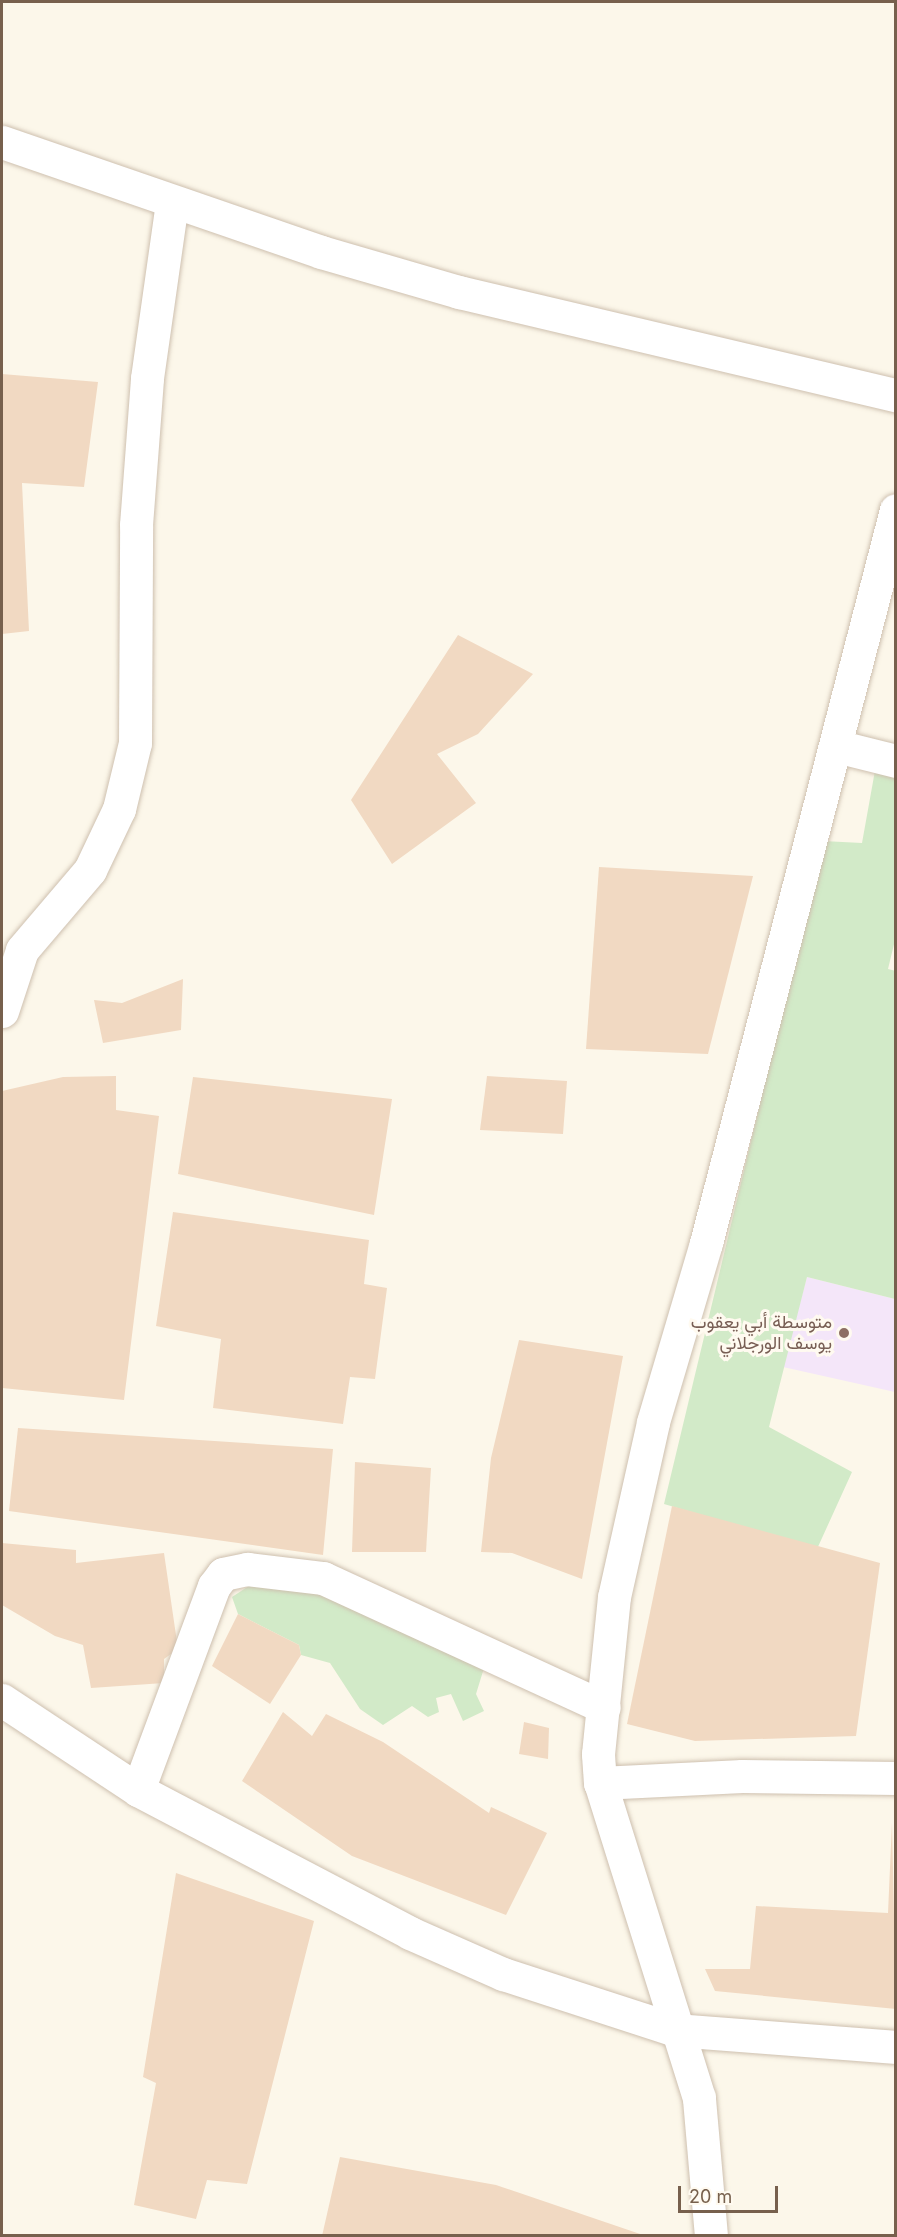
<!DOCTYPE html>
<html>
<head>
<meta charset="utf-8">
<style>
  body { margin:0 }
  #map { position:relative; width:897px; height:2237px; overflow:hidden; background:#fcf7ea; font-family:Inter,Vazirmatn,sans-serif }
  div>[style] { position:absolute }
  .education>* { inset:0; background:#f4e6f9 }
  .green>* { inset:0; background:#d2eac8 }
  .building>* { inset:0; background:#f1d9c2 }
  .roads { filter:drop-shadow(0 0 2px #cec0af) drop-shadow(0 0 2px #cec0af) }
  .minor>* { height:33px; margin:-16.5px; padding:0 16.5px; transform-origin:16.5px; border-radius:16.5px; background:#fff }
  .tertiary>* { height:33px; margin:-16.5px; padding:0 16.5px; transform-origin:16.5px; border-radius:16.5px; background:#fff }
  .dots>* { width:16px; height:16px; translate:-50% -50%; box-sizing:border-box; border:3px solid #fffaf0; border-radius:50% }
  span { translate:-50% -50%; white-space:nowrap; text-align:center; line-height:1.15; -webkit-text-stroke:6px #fffaf0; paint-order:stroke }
  .education-label { font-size:18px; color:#785e54 }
  .right { translate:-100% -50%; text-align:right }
  .frame { position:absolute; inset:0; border:3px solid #77604d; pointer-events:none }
  .scale { position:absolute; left:678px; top:2186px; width:100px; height:27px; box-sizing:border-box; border:3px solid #77604d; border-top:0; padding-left:8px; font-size:18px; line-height:21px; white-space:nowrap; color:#77604d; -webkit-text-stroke:4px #fffaf0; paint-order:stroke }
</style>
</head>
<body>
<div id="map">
  <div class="education">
    <i style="clip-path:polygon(807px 1277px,895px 1299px,895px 1392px,783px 1367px)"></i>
  </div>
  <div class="green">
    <i style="clip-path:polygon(876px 765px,896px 771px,896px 936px,888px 969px,896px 971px,895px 1299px,807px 1277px,769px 1427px,852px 1472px,817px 1549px,664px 1504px,823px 841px,862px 843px)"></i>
    <i style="clip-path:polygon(276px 1568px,484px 1668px,476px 1694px,484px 1711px,463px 1721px,451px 1694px,436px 1698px,439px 1712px,428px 1717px,412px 1706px,383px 1725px,360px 1709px,330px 1663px,301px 1655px,299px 1645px,238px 1614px,232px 1597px)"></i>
  </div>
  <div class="building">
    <i style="clip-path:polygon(2px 374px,98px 382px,84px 487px,22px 483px,29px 631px,2px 634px)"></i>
    <i style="clip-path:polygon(458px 635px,533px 674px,478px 734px,437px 754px,476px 803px,392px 864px,351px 800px)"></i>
    <i style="clip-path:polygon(599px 867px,753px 876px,708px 1054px,586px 1049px)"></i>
    <i style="clip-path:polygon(183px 979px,181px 1030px,103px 1043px,94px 1000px,122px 1003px)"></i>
    <i style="clip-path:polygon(116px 1076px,116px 1110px,159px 1116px,124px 1400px,2px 1388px,2px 1091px,63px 1077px)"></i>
    <i style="clip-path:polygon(487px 1076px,567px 1081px,563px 1134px,480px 1130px)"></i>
    <i style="clip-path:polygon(193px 1077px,392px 1099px,374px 1215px,178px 1174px)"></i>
    <i style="clip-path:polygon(173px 1212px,369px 1240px,364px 1284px,387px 1288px,375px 1379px,350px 1377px,343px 1424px,213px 1408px,221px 1339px,156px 1326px)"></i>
    <i style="clip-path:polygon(519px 1340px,623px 1356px,582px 1579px,512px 1553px,481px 1552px,491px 1458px)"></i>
    <i style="clip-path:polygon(18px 1428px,333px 1449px,323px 1555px,9px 1511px)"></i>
    <i style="clip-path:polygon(355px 1462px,431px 1468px,426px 1552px,352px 1552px)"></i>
    <i style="clip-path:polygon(672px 1506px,880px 1563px,856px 1736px,695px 1741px,627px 1724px)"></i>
    <i style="clip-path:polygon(2px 1543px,76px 1550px,76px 1563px,164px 1553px,178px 1649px,164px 1659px,164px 1683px,91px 1688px,83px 1645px,55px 1636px,2px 1605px)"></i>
    <i style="clip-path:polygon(238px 1614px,299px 1645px,301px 1655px,270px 1704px,212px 1666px)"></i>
    <i style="clip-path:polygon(283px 1712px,312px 1736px,326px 1714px,383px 1742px,489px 1813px,491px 1807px,547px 1833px,506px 1915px,352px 1856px,242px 1781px)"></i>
    <i style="clip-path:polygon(524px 1722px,549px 1728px,548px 1759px,519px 1754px)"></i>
    <i style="clip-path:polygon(892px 1822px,896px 2009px,715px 1991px,705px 1969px,750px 1969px,756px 1906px,888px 1913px)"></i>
    <i style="clip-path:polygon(176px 1873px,314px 1921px,247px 2184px,207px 2180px,196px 2219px,134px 2205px,156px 2083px,143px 2077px)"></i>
    <i style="clip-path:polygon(340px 2157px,496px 2185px,646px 2236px,322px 2236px)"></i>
  </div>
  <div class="roads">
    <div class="minor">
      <i style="left:836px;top:746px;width:62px;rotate:14deg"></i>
      <i style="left:2px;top:1011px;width:64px;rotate:-71.8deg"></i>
      <i style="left:22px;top:950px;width:105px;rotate:-49.6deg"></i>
      <i style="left:90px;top:870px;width:68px;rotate:-64.6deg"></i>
      <i style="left:119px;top:809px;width:68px;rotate:-76.4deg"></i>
      <i style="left:135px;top:743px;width:218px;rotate:-89.7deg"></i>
      <i style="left:136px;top:525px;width:147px;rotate:-85.7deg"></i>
      <i style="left:147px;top:378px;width:178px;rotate:-81.9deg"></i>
      <i style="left:2px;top:1700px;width:163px;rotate:33.5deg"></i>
      <i style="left:138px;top:1790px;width:307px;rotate:27.7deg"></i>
      <i style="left:410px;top:1933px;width:102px;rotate:23.8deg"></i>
      <i style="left:503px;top:1974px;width:181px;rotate:18deg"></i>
      <i style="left:675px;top:2030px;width:222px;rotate:4.4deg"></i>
      <i style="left:600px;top:1783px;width:142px;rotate:-2.8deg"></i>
      <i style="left:742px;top:1776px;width:154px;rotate:0.7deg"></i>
      <i style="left:138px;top:1790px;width:218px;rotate:-69.6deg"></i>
      <i style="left:214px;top:1586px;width:15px;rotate:-53deg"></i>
      <i style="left:223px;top:1574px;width:25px;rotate:-12deg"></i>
      <i style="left:247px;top:1569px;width:77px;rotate:6.8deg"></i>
      <i style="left:323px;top:1578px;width:309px;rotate:24.7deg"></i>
      <i style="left:711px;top:2236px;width:139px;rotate:-95deg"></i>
      <i style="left:699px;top:2098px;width:330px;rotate:-107.4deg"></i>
      <i style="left:600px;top:1783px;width:29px;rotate:-94deg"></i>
      <i style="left:598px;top:1754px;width:158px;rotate:-84.2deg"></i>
      <i style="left:614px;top:1597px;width:179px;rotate:-77.4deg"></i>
      <i style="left:653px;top:1422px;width:187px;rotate:-73.5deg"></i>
      <i style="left:706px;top:1243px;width:757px;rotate:-75.47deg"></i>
    </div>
    <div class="tertiary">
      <i style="left:2px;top:142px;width:337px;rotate:19deg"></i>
      <i style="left:321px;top:252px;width:144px;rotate:16.2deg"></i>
      <i style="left:459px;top:292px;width:449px;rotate:13.3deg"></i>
    </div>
  </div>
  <div class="dots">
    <i style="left:844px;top:1333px;background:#8d6e63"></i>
  </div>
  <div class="education-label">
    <span class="right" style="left:832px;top:1333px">متوسطة أبي يعقوب<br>يوسف الورجلاني</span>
  </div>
  <div class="frame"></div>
  <div class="scale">20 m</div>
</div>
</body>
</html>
